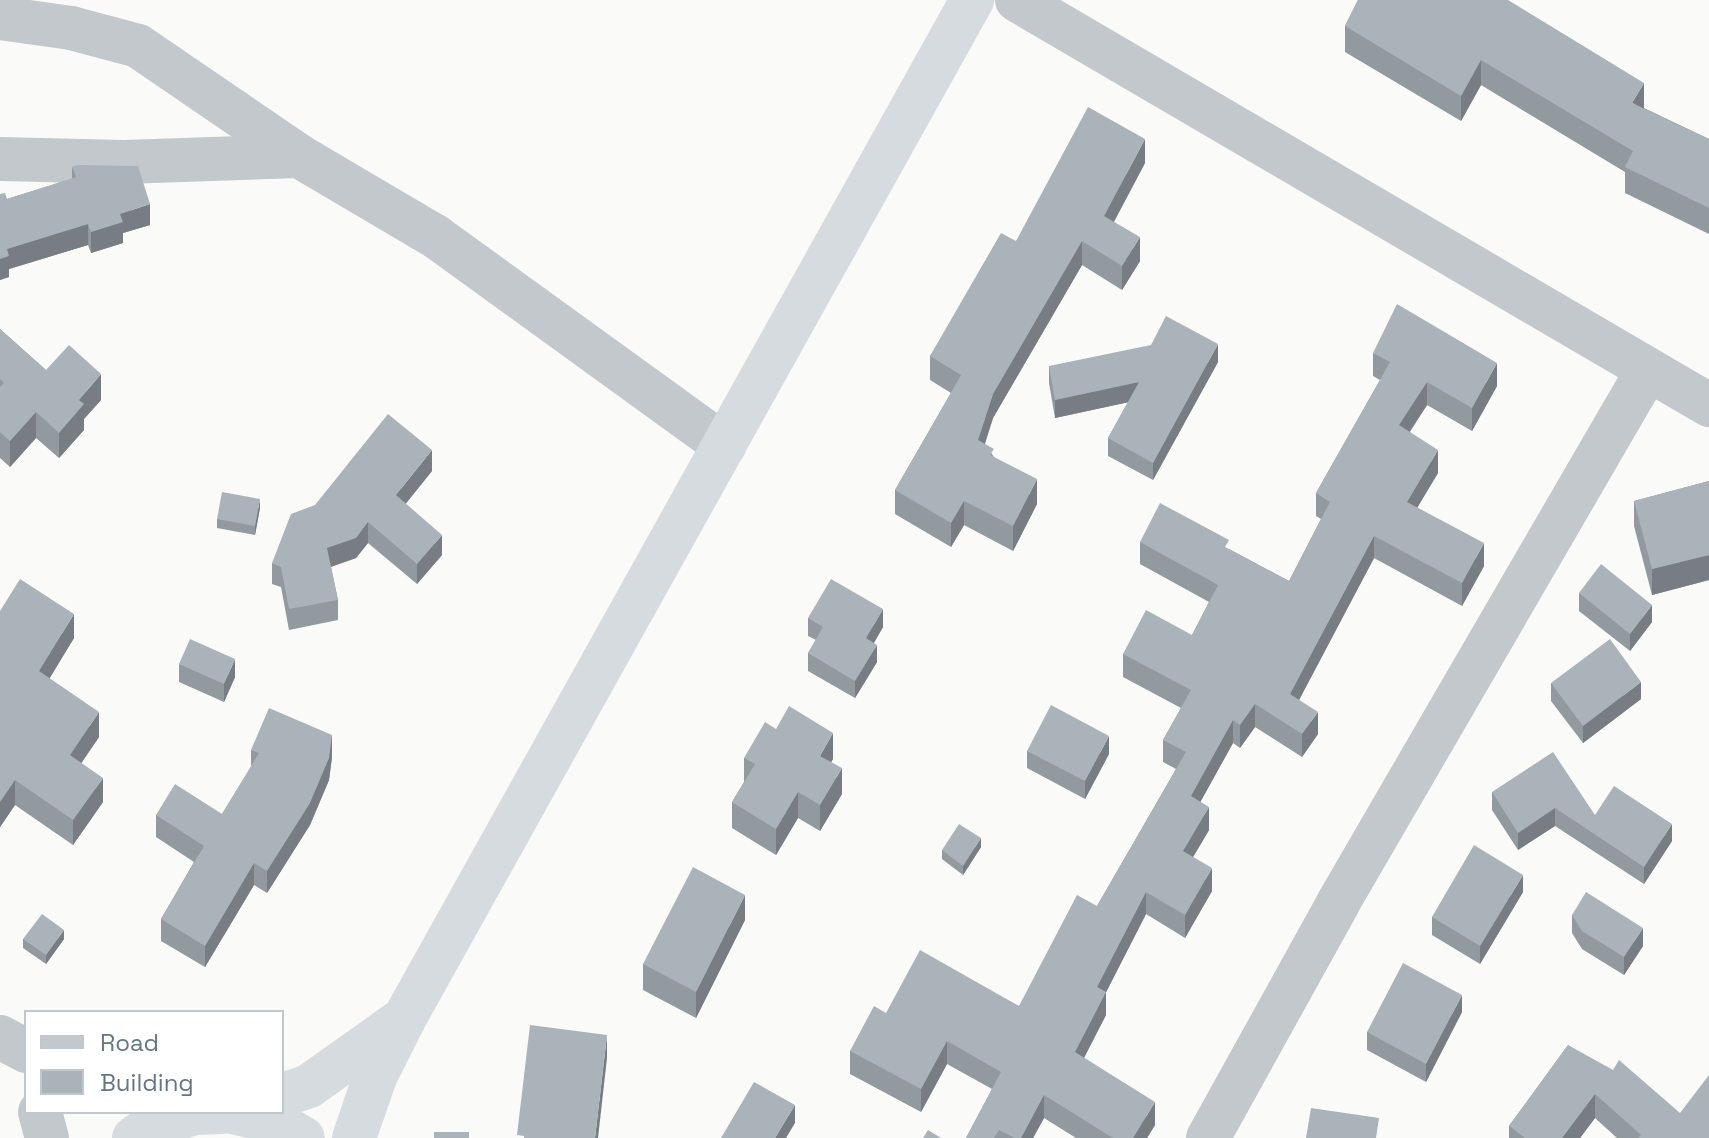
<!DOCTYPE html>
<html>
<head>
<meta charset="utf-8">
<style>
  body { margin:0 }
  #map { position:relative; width:1709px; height:1138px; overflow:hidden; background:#fafaf8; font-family:"Space Grotesk",sans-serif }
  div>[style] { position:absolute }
  .minor>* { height:44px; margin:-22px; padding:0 22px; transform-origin:22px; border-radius:22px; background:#c3c8cc }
  .highway>* { height:44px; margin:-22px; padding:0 22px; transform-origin:22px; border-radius:22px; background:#d6dbdf }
  .wall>* { inset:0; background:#929a9f }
  .shaded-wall>* { inset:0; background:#777d82 }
  .building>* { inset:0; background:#aab3b9 }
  span { translate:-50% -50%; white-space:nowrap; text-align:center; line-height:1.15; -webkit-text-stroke:8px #fff; paint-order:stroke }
  .legend { position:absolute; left:24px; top:1010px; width:260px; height:104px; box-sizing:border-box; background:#fff; border:2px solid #c1c8cd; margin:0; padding:10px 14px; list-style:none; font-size:24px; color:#657683 }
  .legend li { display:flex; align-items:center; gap:16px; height:40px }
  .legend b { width:40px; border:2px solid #c1c8cd }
</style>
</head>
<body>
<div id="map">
  <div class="minor">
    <i style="left:1017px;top:0;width:802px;rotate:30.34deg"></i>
    <i style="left:0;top:18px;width:72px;rotate:8deg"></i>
    <i style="left:71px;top:28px;width:69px;rotate:15deg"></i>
    <i style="left:138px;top:46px;width:195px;rotate:34.3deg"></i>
    <i style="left:0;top:159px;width:124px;rotate:1.4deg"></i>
    <i style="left:124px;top:162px;width:175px;rotate:-2deg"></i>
    <i style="left:299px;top:156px;width:158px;rotate:30.5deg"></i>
    <i style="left:435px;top:236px;width:357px;rotate:35.9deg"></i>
    <i style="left:0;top:1037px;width:30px;rotate:28deg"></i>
    <i style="left:40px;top:1112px;width:27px;rotate:75deg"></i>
    <i style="left:1208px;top:1138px;width:269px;rotate:-61deg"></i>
    <i style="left:1338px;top:903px;width:615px;rotate:-59.85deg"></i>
  </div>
  <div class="highway">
    <i style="left:282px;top:1095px;width:28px;rotate:-18deg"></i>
    <i style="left:309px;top:1086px;width:110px;rotate:-35.4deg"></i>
    <i style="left:233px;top:1112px;width:43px;rotate:13.4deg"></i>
    <i style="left:275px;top:1122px;width:32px;rotate:30deg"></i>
    <i style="left:134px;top:1138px;width:19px;rotate:-35deg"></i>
    <i style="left:150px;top:1127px;width:47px;rotate:-17.3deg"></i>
    <i style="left:195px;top:1113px;width:27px;rotate:-2deg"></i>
    <i style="left:354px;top:1138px;width:65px;rotate:-71deg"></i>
    <i style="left:375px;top:1077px;width:65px;rotate:-63.4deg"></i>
    <i style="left:404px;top:1019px;width:1167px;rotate:-60.86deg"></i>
  </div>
  <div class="wall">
    <i style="clip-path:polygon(1358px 0,1644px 108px,1709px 139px,1709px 234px,1625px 193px,1625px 172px,1481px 85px,1461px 121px,1345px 52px,1345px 26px)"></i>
    <i style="clip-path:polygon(1145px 163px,1114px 222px,1140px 261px,1122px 290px,1082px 265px,993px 418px,985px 444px,994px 457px,1037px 504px,1013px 551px,964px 525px,951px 547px,895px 514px,895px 490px,951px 393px,930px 380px,930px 356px,1016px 241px)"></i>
    <i style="clip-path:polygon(72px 167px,150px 225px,123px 233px,123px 243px,91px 253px,88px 245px,9px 269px,9px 277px,0 280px,0 194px,7px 199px,72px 179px)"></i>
    <i style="clip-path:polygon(0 329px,46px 370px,101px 400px,84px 419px,84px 430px,59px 458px,36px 438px,10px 467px,0 458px)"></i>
    <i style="clip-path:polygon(1373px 353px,1497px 386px,1472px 431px,1427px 405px,1410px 432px,1438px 473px,1417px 507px,1484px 566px,1462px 606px,1374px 558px,1299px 700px,1318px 734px,1302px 757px,1255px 727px,1240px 748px,1233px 743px,1200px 802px,1209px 830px,1193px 857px,1212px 891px,1185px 938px,1146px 914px,1106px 992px,1106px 1015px,1084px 1058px,1155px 1125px,1147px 1138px,1076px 1138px,1044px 1118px,1033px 1138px,966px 1138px,992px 1089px,947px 1064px,921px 1112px,850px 1074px,850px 1051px,886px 1013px,1019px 1006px,1097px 906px,1176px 769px,1163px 762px,1163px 740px,1181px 708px,1123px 677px,1123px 654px,1192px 635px,1209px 602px,1140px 564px,1140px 542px,1229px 549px,1289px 581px,1321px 519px,1316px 516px,1316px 493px,1380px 380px,1373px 376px)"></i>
    <i style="clip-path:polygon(1218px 362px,1153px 480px,1108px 456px,1108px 438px,1128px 402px,1055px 418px,1049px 383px,1049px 366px)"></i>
    <i style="clip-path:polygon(432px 471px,405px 504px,442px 555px,417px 584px,368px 543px,356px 558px,331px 567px,338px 600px,338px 620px,289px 630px,281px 587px,272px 584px,272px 563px)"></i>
    <i style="clip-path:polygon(1709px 481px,1709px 580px,1652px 595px,1634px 526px,1634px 501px)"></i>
    <i style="clip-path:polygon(260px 508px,255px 535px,217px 528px,217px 519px)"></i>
    <i style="clip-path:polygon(1579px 593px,1652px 622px,1630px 651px,1579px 611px)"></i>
    <i style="clip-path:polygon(0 611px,74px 638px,49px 678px,99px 737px,81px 763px,103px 802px,73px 845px,15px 805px,0 827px)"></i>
    <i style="clip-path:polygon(808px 618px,883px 627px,874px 643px,877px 662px,855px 698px,808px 671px,808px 653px,816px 640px,808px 636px)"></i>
    <i style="clip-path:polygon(179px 664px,235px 677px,224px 702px,179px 682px)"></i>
    <i style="clip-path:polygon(1551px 683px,1641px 699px,1583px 743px,1551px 701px)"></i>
    <i style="clip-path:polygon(251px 750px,332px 757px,329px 780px,310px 825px,267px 893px,254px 885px,205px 967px,161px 941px,161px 919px,194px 862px,156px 837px,156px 815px,222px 814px,251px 767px)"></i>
    <i style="clip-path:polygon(1027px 751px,1109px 754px,1085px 799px,1027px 768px)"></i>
    <i style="clip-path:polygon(744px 758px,833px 759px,831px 762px,842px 794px,820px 831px,798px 818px,776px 855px,732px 828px,732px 802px,744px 782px)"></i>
    <i style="clip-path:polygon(1492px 792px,1595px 815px,1672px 841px,1644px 884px,1555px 826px,1518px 850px,1492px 810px)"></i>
    <i style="clip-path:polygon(981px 847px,963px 875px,942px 859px,942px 850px)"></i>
    <i style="clip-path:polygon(1523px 892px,1480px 964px,1432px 935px,1432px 917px)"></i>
    <i style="clip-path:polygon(1572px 915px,1643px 946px,1624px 975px,1582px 949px,1572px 933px)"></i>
    <i style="clip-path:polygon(745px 920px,696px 1018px,643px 990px,643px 964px)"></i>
    <i style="clip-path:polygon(23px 939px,64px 939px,46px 964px,23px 948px)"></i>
    <i style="clip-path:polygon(1462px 1012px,1426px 1082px,1367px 1050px,1367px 1032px)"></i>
    <i style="clip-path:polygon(1568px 1045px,1709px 1138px,1617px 1138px,1595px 1118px,1580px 1138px,1509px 1138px,1509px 1126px)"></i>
  </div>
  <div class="shaded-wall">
    <i style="clip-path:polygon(1481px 60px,1481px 85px,1461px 121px,1461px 96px)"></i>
    <i style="clip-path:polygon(1644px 83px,1644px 109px,1632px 103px)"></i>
    <i style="clip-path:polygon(1145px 139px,1145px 163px,1104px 240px,1104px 216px)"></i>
    <i style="clip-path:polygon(150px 204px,150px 225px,123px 233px,123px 243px,91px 253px,91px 232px,120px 214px)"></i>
    <i style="clip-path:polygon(88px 224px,88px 245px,9px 269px,9px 277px,0 280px,0 259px,7px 249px)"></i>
    <i style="clip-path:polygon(1140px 237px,1140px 261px,1122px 290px,1122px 266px)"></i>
    <i style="clip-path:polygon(1082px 241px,1082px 265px,993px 418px,978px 464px,978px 440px,993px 394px)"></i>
    <i style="clip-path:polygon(1218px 344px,1218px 362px,1153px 480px,1153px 463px)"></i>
    <i style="clip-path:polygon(1497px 363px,1497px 386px,1472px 431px,1472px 408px)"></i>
    <i style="clip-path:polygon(101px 374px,101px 400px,84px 419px,84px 430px,59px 458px,59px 433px,79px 400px)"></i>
    <i style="clip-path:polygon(1139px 382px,1139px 400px,1055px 418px,1055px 400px)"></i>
    <i style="clip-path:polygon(1427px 382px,1427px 405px,1399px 447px,1399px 425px)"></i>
    <i style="clip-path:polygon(36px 412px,36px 438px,10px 467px,10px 441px)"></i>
    <i style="clip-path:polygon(432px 450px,432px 471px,396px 516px,396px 495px)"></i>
    <i style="clip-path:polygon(1438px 450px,1438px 473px,1407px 525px,1407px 502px)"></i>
    <i style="clip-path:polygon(1037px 479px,1037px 504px,1013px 551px,1013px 526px)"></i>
    <i style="clip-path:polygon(260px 499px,260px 508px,255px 535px,255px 526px)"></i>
    <i style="clip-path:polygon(964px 501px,964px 525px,951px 547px,951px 523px)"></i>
    <i style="clip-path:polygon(368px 522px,368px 543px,356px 558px,327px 568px,327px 548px)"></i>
    <i style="clip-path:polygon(442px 535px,442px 555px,417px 584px,417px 564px)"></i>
    <i style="clip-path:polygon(1374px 536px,1374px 558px,1290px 717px,1290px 694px)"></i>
    <i style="clip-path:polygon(1484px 543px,1484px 566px,1462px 606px,1462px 583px)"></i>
    <i style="clip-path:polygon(1709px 555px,1709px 580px,1652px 595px,1652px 569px)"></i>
    <i style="clip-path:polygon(1652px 605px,1652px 622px,1630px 651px,1630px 634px)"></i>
    <i style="clip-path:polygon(883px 609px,883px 627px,866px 656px,866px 638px)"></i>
    <i style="clip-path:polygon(74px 614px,74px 638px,39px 696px,39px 671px)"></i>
    <i style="clip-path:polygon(877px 645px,877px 662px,855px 698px,855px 681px)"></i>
    <i style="clip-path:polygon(235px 659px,235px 677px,224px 702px,224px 684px)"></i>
    <i style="clip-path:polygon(1641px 682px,1641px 699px,1583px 743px,1583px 726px)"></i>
    <i style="clip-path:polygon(1255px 704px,1255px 727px,1240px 748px,1240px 725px)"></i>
    <i style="clip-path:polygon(99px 712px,99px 737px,70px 780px,70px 755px)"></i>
    <i style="clip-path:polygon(1318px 712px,1318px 734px,1302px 757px,1302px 734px)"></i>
    <i style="clip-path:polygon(1233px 720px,1233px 743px,1191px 819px,1191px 796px)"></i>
    <i style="clip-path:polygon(833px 733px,833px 759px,820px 781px,820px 756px)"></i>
    <i style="clip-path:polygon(332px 735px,332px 757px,329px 780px,310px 825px,267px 893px,267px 871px)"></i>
    <i style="clip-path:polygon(1109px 736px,1109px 754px,1085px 799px,1085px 781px)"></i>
    <i style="clip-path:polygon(842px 768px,842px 794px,820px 831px,820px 805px)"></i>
    <i style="clip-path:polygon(103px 778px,103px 802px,73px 845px,73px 820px)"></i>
    <i style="clip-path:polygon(15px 780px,15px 805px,0 827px,0 802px)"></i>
    <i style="clip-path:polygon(798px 792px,798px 818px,776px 855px,776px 829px)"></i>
    <i style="clip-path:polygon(1209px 807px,1209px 830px,1183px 874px,1183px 851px)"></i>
    <i style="clip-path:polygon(1555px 808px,1555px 826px,1518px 850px,1518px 833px)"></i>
    <i style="clip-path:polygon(1672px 824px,1672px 841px,1644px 884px,1644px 867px)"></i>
    <i style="clip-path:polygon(981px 838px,981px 847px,963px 875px,963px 866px)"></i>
    <i style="clip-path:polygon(254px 863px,254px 885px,205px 967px,205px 946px)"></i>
    <i style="clip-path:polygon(1212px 868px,1212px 891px,1185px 938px,1185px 915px)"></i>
    <i style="clip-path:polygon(1523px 875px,1523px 892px,1480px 964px,1480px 946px)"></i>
    <i style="clip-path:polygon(1146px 892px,1146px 914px,1097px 1010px,1097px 987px)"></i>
    <i style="clip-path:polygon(745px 895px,745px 920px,696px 1018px,696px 992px)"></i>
    <i style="clip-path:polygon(1643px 928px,1643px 946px,1624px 975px,1624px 957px)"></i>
    <i style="clip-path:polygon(64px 930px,64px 939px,46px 964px,46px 955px)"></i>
    <i style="clip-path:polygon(1106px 992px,1106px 1015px,1075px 1075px,1075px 1052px)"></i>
    <i style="clip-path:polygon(1462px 995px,1462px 1012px,1426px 1082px,1426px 1064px)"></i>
    <i style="clip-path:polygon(607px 1035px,607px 1058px,598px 1138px,595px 1138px)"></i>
    <i style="clip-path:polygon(947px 1041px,947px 1064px,921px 1112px,921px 1089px)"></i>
    <i style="clip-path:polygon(1595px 1094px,1595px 1118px,1580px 1138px,1562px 1138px)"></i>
    <i style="clip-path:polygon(1044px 1095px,1044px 1118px,1033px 1138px,1021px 1138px)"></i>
    <i style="clip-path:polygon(1155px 1102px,1155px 1125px,1147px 1138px,1133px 1138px)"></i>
    <i style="clip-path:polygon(795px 1105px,795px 1123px,786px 1138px,775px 1138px)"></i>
  </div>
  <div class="building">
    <i style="clip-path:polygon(1358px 0,1508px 0,1644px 83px,1632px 103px,1709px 139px,1709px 208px,1625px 167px,1633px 151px,1481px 60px,1461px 96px,1345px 26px)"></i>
    <i style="clip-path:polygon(1088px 107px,1145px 139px,1104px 216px,1140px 237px,1122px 266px,1082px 241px,993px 394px,978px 440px,994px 449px,990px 455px,1037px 479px,1013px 526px,964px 501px,951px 523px,895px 490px,961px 375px,930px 356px,1001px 233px,1016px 241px)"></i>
    <i style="clip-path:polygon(77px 165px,138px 166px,150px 204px,120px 214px,123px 222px,91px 232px,88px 224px,7px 249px,9px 256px,0 259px,0 194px,5px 193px,7px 199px,76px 177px,72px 167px)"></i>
    <i style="clip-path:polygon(1397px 304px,1497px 363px,1472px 408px,1427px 382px,1399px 425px,1438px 450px,1407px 502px,1484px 543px,1462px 583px,1374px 536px,1290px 694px,1318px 712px,1302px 734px,1255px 704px,1240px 725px,1233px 720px,1191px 796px,1209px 807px,1183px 851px,1212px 868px,1185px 915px,1146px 892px,1097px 987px,1106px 992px,1075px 1052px,1155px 1102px,1133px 1138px,1113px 1138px,1044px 1095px,1021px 1138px,1015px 1138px,999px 1130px,994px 1138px,966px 1138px,1001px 1072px,947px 1041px,921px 1089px,850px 1051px,874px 1006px,886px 1013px,920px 950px,1019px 1006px,1077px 895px,1097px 906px,1186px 752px,1163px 740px,1191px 690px,1123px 654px,1146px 610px,1192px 635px,1218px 585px,1140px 542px,1160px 503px,1229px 540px,1225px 547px,1289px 581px,1330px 502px,1316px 493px,1390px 362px,1373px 353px)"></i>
    <i style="clip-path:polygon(1166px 316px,1218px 344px,1153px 463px,1108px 438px,1139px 382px,1055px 400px,1049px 366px,1151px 345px)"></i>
    <i style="clip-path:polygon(0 329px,46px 370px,69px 345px,101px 374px,79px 400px,84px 404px,59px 433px,36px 412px,10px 441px,0 432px,0 387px,4px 383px,0 379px)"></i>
    <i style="clip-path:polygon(388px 414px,432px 450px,396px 495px,442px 535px,417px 564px,368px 522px,356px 538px,327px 548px,338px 600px,289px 609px,281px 567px,272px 563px,291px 514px,315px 505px)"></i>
    <i style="clip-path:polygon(1709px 481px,1709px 555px,1652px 569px,1634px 501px)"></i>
    <i style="clip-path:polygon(222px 492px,260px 499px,255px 526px,217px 519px)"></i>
    <i style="clip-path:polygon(1601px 564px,1652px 605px,1630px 634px,1579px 593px)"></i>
    <i style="clip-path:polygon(20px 579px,74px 614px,39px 671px,99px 712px,70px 755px,103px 778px,73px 820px,15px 780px,0 802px,0 611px)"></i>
    <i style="clip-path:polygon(831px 579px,883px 609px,866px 638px,877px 645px,855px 681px,808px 653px,823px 627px,808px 618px)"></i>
    <i style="clip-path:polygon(190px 639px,235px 659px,224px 684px,179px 664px)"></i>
    <i style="clip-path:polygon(1610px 639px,1641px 682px,1583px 726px,1551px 683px)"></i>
    <i style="clip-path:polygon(1051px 705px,1109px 736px,1085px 781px,1027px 751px)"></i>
    <i style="clip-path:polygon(789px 706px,833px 733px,820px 756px,842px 768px,820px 805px,798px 792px,776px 829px,732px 802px,755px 764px,744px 758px,765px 722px,776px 729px)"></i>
    <i style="clip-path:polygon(269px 708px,332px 735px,329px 758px,310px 803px,267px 871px,254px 863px,205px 946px,161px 919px,204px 846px,156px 815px,175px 784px,222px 814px,259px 753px,251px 750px)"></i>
    <i style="clip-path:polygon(1553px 752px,1595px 815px,1614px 786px,1672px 824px,1644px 867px,1555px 808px,1518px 833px,1492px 792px)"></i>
    <i style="clip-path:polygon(959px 824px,981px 838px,963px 866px,942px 850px)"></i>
    <i style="clip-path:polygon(1474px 845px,1523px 875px,1480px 946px,1432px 917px)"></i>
    <i style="clip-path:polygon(693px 867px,745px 895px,696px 992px,643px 964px)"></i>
    <i style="clip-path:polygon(1586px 892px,1643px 928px,1624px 957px,1582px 931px,1572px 915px)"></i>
    <i style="clip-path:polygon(42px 914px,64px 930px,46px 955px,23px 939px)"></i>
    <i style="clip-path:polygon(1403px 963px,1462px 995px,1426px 1064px,1367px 1032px)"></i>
    <i style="clip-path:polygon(530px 1025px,607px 1035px,595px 1138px,524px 1138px,524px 1136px,517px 1135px)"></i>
    <i style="clip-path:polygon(1568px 1045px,1613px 1070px,1619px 1060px,1680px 1113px,1709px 1075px,1709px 1138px,1638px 1138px,1641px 1135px,1595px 1094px,1562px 1138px,1525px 1138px,1509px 1126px)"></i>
    <i style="clip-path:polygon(754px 1082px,795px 1105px,775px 1138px,721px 1138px)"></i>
    <i style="clip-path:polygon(1311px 1108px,1379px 1118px,1376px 1138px,1306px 1138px)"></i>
    <i style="clip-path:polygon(928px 1130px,941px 1138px,923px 1138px)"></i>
    <i style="clip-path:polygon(434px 1132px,469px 1132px,469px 1138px,434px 1138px)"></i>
  </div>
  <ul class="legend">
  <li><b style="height:10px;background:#c3c8cc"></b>Road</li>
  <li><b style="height:22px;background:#aab3b9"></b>Building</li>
  </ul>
</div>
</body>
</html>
